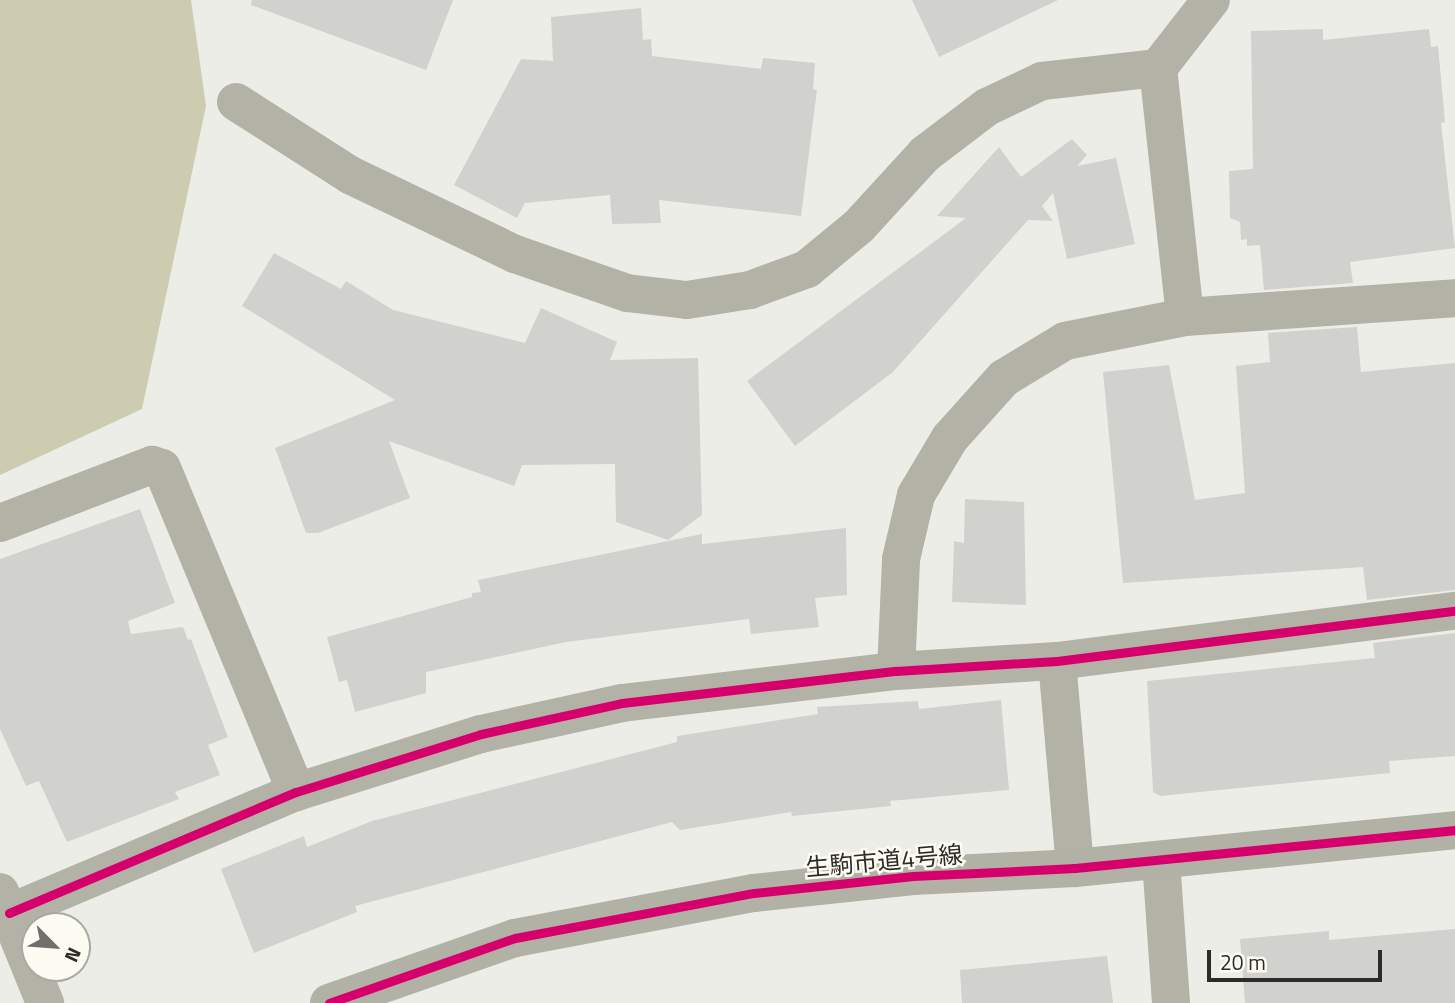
<!DOCTYPE html>
<html>
<head>
<meta charset="utf-8">
<style>
  body { margin:0 }
  #map { position:relative; width:1455px; height:1003px; overflow:hidden; background:#edede8; font-family:"Titillium Web","Noto Sans JP",sans-serif }
  div>[style] { position:absolute }
  .forest>* { inset:0; background:#cdcbb0 }
  .building>* { inset:0; background:#d1d1cd }
  .street>* { height:38px; margin:-19px; padding:0 19px; transform-origin:19px; border-radius:19px; background:#b2b2a7 }
  .secondary>* { height:38px; margin:-19px; padding:0 19px; transform-origin:19px; border-radius:19px; background:#b2b1a6 }
  .cycleway>* { height:9px; margin:-4.5px; padding:0 4.5px; transform-origin:4.5px; border-radius:4.5px; background:#d6006c }
  span { translate:-50% -50%; white-space:nowrap; text-align:center; line-height:1.15; -webkit-text-stroke:5px #fcfcf3; paint-order:stroke }
  .street-label { font-size:24px; color:#2c2b28 }
  .north { position:absolute; left:21px; top:912px; width:70px; height:70px; box-sizing:border-box; background:#fcfcf3; border:2px solid #a9a8a2; border-radius:50%; rotate:115deg; font-size:19px; font-weight:700; line-height:28px; text-align:center; color:#2c2b28 }
  .north::after { content:''; display:block; margin:auto; width:24px; height:32px; background:#706f6b; clip-path:polygon(50% 0,100% 100%,50% 72%,0 100%) }
  .scale { position:absolute; left:1207px; top:950px; width:175px; height:32px; box-sizing:border-box; border:4px solid #2c2b28; border-top:0; padding-left:9px; font-size:21px; line-height:24px; white-space:nowrap; color:#2c2b28; -webkit-text-stroke:5px #fcfcf3; paint-order:stroke }
</style>
</head>
<body>
<div id="map">
  <div class="forest">
    <i style="clip-path:polygon(0 0,191px 0,206px 106px,142px 409px,0 475px)"></i>
  </div>
  <div class="building">
    <i style="clip-path:polygon(252px 0,453px 0,426px 70px,251px 5px)"></i>
    <i style="clip-path:polygon(912px 0,1058px 0,939px 57px)"></i>
    <i style="clip-path:polygon(641px 8px,643px 40px,651px 39px,652px 56px,761px 69px,763px 58px,815px 63px,813px 89px,817px 90px,801px 216px,659px 200px,661px 223px,612px 224px,610px 195px,525px 203px,517px 218px,454px 185px,521px 59px,553px 61px,551px 17px)"></i>
    <i style="clip-path:polygon(1323px 29px,1323px 40px,1429px 29px,1431px 47px,1438px 46px,1445px 122px,1441px 123px,1455px 248px,1350px 262px,1353px 283px,1264px 290px,1260px 245px,1247px 246px,1247px 239px,1241px 240px,1240px 222px,1230px 218px,1229px 171px,1253px 169px,1251px 31px)"></i>
    <i style="clip-path:polygon(1072px 139px,1087px 155px,1077px 166px,1116px 158px,1135px 244px,1067px 259px,1053px 193px,1042px 206px,1053px 221px,1028px 220px,893px 372px,795px 446px,747px 381px,966px 218px,937px 216px,999px 147px,1021px 177px)"></i>
    <i style="clip-path:polygon(274px 253px,341px 289px,346px 281px,393px 310px,525px 343px,541px 308px,617px 342px,610px 360px,698px 358px,702px 515px,668px 540px,616px 522px,615px 464px,522px 465px,514px 486px,389px 441px,410px 498px,318px 533px,306px 533px,275px 448px,395px 400px,242px 306px)"></i>
    <i style="clip-path:polygon(1357px 327px,1361px 372px,1455px 363px,1455px 590px,1367px 600px,1363px 567px,1123px 583px,1103px 372px,1169px 365px,1195px 500px,1245px 493px,1236px 366px,1270px 362px,1268px 333px)"></i>
    <i style="clip-path:polygon(965px 499px,1024px 502px,1026px 605px,952px 602px,954px 541px,964px 543px)"></i>
    <i style="clip-path:polygon(140px 509px,175px 603px,128px 621px,131px 634px,183px 627px,188px 640px,191px 639px,228px 737px,208px 745px,220px 775px,175px 792px,179px 799px,67px 842px,39px 781px,26px 786px,0 729px,0 559px)"></i>
    <i style="clip-path:polygon(846px 528px,847px 595px,815px 598px,819px 627px,751px 634px,749px 619px,566px 642px,426px 672px,426px 693px,355px 712px,347px 680px,339px 682px,327px 637px,472px 597px,472px 593px,481px 592px,478px 580px,702px 534px,702px 544px)"></i>
    <i style="clip-path:polygon(1455px 633px,1455px 756px,1389px 761px,1390px 773px,1160px 796px,1153px 792px,1147px 681px,1375px 658px,1373px 643px)"></i>
    <i style="clip-path:polygon(1001px 700px,1009px 790px,890px 801px,891px 806px,792px 816px,791px 812px,680px 830px,672px 822px,355px 906px,357px 912px,254px 953px,221px 869px,304px 836px,307px 847px,372px 821px,677px 742px,677px 736px,818px 714px,817px 707px,918px 701px,919px 709px)"></i>
    <i style="clip-path:polygon(1455px 929px,1455px 1003px,1245px 1003px,1240px 939px,1329px 931px,1329px 940px)"></i>
    <i style="clip-path:polygon(1107px 956px,1113px 1003px,962px 1003px,960px 970px)"></i>
  </div>
  <div class="street">
    <i style="left:1158px;top:68px;width:250px;rotate:83.8deg"></i>
    <i style="left:236px;top:102px;width:135px;rotate:32.6deg"></i>
    <i style="left:350px;top:175px;width:183px;rotate:25.6deg"></i>
    <i style="left:515px;top:254px;width:119px;rotate:19.2deg"></i>
    <i style="left:627px;top:293px;width:60px;rotate:6.7deg"></i>
    <i style="left:687px;top:300px;width:64px;rotate:-9deg"></i>
    <i style="left:750px;top:290px;width:61px;rotate:-20.2deg"></i>
    <i style="left:807px;top:269px;width:67px;rotate:-39.6deg"></i>
    <i style="left:859px;top:226px;width:98px;rotate:-47.5deg"></i>
    <i style="left:925px;top:154px;width:78px;rotate:-37.2deg"></i>
    <i style="left:987px;top:107px;width:61px;rotate:-25.3deg"></i>
    <i style="left:1042px;top:81px;width:117px;rotate:-6.4deg"></i>
    <i style="left:1158px;top:68px;width:86px;rotate:-52.1deg"></i>
    <i style="left:0;top:523px;width:163px;rotate:-20.9deg"></i>
    <i style="left:152px;top:465px;width:10px;rotate:17deg"></i>
    <i style="left:162px;top:468px;width:351px;rotate:67.5deg"></i>
    <i style="left:1057px;top:661px;width:208px;rotate:85deg"></i>
    <i style="left:896px;top:671px;width:112px;rotate:-87.4deg"></i>
    <i style="left:901px;top:559px;width:66px;rotate:-76.8deg"></i>
    <i style="left:916px;top:495px;width:66px;rotate:-59.2deg"></i>
    <i style="left:950px;top:438px;width:81px;rotate:-48deg"></i>
    <i style="left:1004px;top:378px;width:71px;rotate:-31.2deg"></i>
    <i style="left:1065px;top:341px;width:122px;rotate:-11.3deg"></i>
    <i style="left:1185px;top:317px;width:271px;rotate:-4deg"></i>
    <i style="left:1161px;top:860px;width:143px;rotate:86deg"></i>
    <i style="left:0;top:892px;width:120px;rotate:67.9deg"></i>
    <i style="left:9px;top:913px;width:311px;rotate:-22.9deg"></i>
    <i style="left:296px;top:792px;width:194px;rotate:-17.4deg"></i>
    <i style="left:481px;top:734px;width:144px;rotate:-12.4deg"></i>
    <i style="left:622px;top:703px;width:276px;rotate:-6.7deg"></i>
    <i style="left:896px;top:671px;width:161px;rotate:-3.6deg"></i>
    <i style="left:1057px;top:661px;width:401px;rotate:-7.2deg"></i>
  </div>
  <div class="secondary">
    <i style="left:329px;top:1003px;width:197px;rotate:-19.3deg"></i>
    <i style="left:515px;top:938px;width:243px;rotate:-10.7deg"></i>
    <i style="left:754px;top:893px;width:160px;rotate:-6.1deg"></i>
    <i style="left:913px;top:876px;width:162px;rotate:-2.8deg"></i>
    <i style="left:1075px;top:868px;width:382px;rotate:-5.7deg"></i>
  </div>
  <div class="cycleway">
    <i style="left:9px;top:913px;width:311px;rotate:-22.9deg"></i>
    <i style="left:296px;top:792px;width:194px;rotate:-17.4deg"></i>
    <i style="left:481px;top:734px;width:144px;rotate:-12.4deg"></i>
    <i style="left:622px;top:703px;width:276px;rotate:-6.7deg"></i>
    <i style="left:896px;top:671px;width:161px;rotate:-3.6deg"></i>
    <i style="left:1057px;top:661px;width:401px;rotate:-7.2deg"></i>
    <i style="left:329px;top:1003px;width:197px;rotate:-19.3deg"></i>
    <i style="left:515px;top:938px;width:243px;rotate:-10.7deg"></i>
    <i style="left:754px;top:893px;width:160px;rotate:-6.1deg"></i>
    <i style="left:913px;top:876px;width:162px;rotate:-2.8deg"></i>
    <i style="left:1075px;top:868px;width:382px;rotate:-5.7deg"></i>
  </div>
  <div class="street-label">
    <span style="left:884px;top:861px;rotate:-5deg">生駒市道4号線</span>
  </div>
  <div class="north">N</div>
  <div class="scale">20 m</div>
</div>
</body>
</html>
